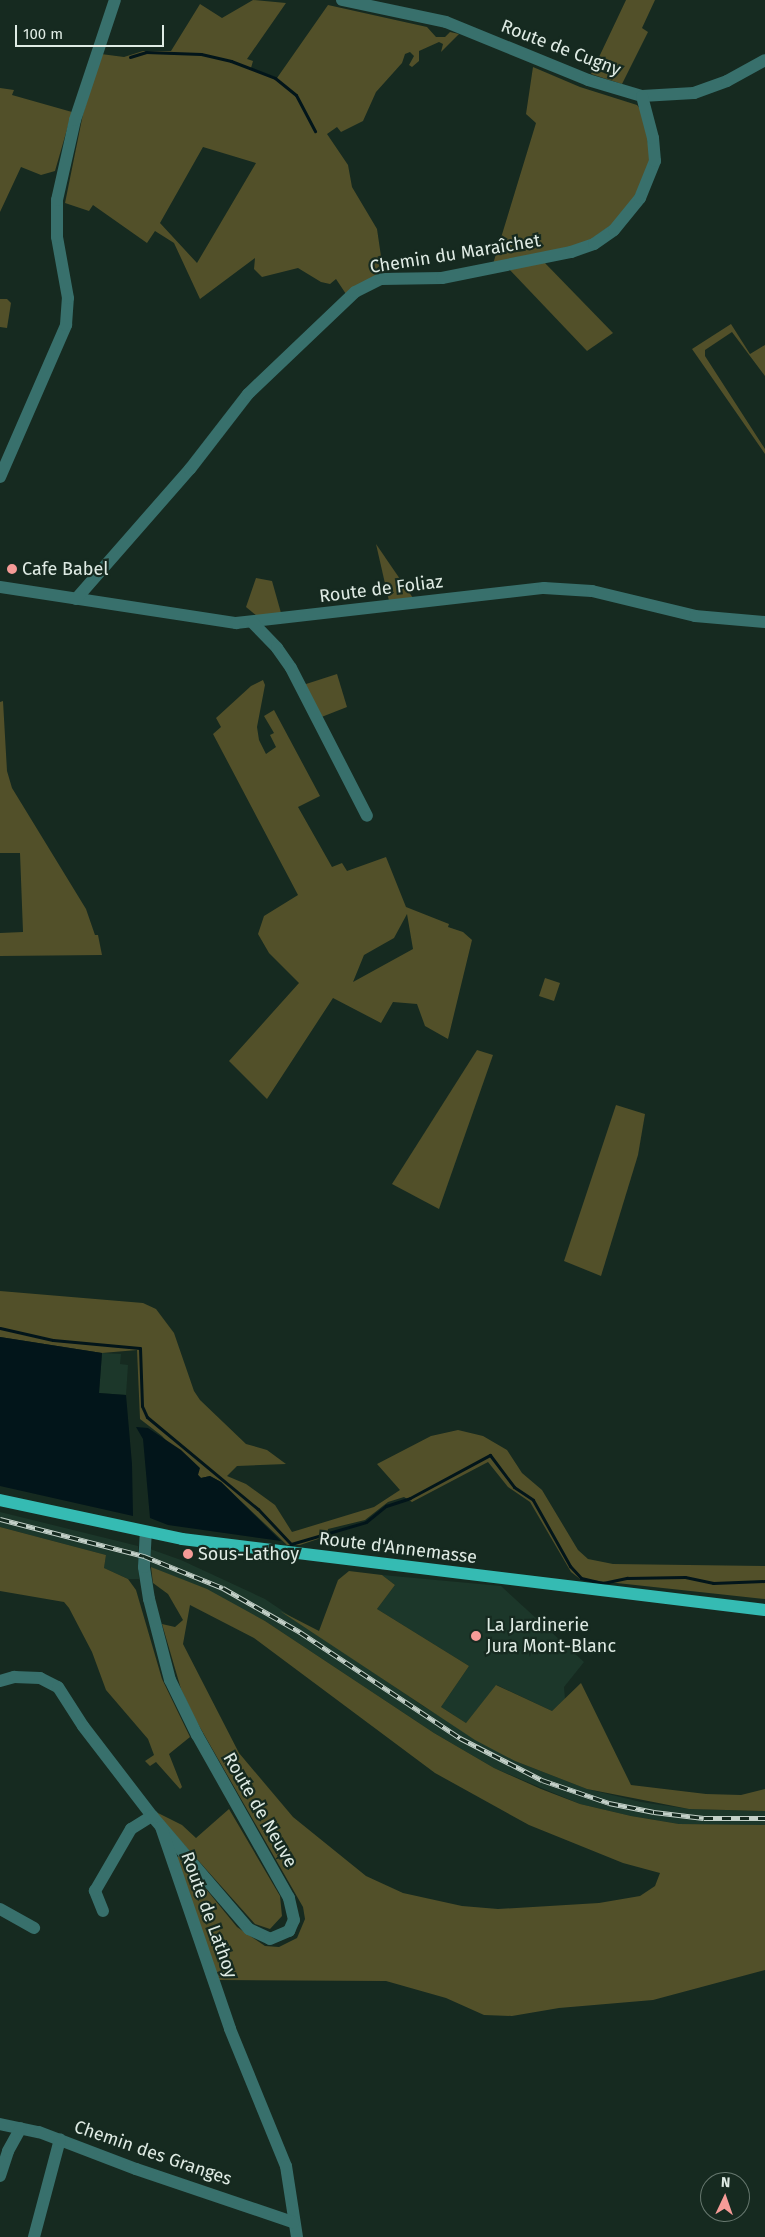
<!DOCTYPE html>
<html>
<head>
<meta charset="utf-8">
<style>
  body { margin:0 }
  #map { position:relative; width:765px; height:2237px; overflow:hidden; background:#162a20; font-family:"Fira Sans",sans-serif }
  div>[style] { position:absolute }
  .built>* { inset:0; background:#1c372a }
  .green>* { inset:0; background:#525029 }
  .water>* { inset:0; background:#02151a }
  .stream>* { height:3px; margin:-1.5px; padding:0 1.5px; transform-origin:1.5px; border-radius:1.5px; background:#02151a }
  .minor>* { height:12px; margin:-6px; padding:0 6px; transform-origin:6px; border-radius:6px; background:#38706c }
  .major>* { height:12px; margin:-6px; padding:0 6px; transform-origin:6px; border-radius:6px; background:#35bbb3 }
  .rail>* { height:5px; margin-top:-2.5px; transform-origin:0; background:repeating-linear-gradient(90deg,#162a20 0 9px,#c3d0c8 0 18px); box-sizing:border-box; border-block:1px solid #c3d0c8 }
  .dots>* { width:14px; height:14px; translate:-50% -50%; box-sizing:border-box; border:2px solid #162a20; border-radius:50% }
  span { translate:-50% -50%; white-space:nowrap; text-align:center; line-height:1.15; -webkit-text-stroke:4.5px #162a20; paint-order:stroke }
  .street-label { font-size:18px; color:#dfebe4 }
  .poi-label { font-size:18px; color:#dfebe4 }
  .left { translate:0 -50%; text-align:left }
  .north { position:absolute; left:700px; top:2172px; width:50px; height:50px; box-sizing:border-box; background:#162a20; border:1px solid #66776e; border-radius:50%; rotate:3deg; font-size:14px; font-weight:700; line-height:20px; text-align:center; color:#dfebe4 }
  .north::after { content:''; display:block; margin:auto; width:18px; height:22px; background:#f59b97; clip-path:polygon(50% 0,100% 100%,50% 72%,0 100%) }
  .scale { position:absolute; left:15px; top:25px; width:149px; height:22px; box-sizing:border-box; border:2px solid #dfebe4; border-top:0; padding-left:6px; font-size:15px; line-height:18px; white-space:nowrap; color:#dfebe4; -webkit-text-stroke:4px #162a20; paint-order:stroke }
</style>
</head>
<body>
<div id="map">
  <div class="built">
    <i style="clip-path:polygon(102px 1353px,121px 1354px,120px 1364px,128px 1365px,126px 1395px,99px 1393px)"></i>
    <i style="clip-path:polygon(0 1512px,138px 1546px,139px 1579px,128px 1579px,104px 1568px,106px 1555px,0 1527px)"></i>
    <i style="clip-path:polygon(150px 1549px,181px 1560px,265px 1599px,423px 1706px,515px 1761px,587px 1789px,641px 1802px,689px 1809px,765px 1811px,765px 1825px,679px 1824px,631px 1816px,580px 1804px,494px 1768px,434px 1733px,265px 1621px,151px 1567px)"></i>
    <i style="clip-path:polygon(382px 1575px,501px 1586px,584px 1662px,564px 1687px,565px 1699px,552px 1711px,497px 1685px,466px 1723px,441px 1707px,469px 1666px,377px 1609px,395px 1585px)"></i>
  </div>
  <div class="green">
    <i style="clip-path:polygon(evenodd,253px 0,286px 3px,247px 59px,253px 61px,251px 68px,277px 78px,328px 5px,427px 27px,436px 37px,445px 37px,450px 32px,459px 34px,441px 52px,443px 44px,439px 42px,419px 51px,419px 61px,412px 67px,409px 65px,414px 56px,410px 52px,405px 54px,402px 63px,376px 92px,363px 121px,341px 132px,337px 127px,327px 134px,348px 165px,352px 187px,377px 229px,382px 263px,377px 275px,346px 294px,336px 279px,330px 284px,321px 282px,298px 268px,262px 277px,254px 269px,255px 258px,200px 299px,174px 243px,155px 231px,147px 243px,93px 205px,89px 211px,65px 203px,83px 114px,101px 54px,124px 57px,143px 51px,171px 51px,200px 4px,222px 18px,253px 0,203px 147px,256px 163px,197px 263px,160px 223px,203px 147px)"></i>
    <i style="clip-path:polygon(626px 0,655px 0,642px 28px,648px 32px,622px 84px,591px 74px)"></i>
    <i style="clip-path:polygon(533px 67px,580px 87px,637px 105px,644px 114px,651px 165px,624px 216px,586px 243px,493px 264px,536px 123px,526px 114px)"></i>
    <i style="clip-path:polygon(0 88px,14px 90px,12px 95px,72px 112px,55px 171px,41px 175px,21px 167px,0 212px)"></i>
    <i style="clip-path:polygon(543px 261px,613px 333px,587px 351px,508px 268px)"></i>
    <i style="clip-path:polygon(0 299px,7px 299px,11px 303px,7px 328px,0 327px)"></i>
    <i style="clip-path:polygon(731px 324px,750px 354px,765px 345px,765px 376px,732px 332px,705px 350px,705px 356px,765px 449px,765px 454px,692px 349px)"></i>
    <i style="clip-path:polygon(376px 544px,413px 598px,389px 601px)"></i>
    <i style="clip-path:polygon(256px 578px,272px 581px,281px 613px,257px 616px,246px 607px)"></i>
    <i style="clip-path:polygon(337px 674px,347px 707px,319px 718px,303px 685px)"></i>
    <i style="clip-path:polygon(evenodd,263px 680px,265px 685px,257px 727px,259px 740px,266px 754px,276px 747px,270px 735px,274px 733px,264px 716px,274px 710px,320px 796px,298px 807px,332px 867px,342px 863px,347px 871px,386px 857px,406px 907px,449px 924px,448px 927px,463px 932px,472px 940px,448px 1039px,425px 1026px,417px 1004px,393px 1002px,381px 1023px,333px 998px,267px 1099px,229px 1061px,299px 983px,269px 953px,258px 934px,264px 916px,298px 895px,213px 734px,221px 727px,216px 718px,251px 686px,263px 680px,407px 914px,413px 949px,353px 982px,364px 955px,394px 938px,407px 914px)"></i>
    <i style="clip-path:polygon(3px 701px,7px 771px,12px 788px,86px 909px,95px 935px,98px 935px,102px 955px,0 956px,0 933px,23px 932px,20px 853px,0 853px,0 702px)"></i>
    <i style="clip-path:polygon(545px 978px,560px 983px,554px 1001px,539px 996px)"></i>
    <i style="clip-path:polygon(477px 1050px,493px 1055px,439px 1209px,392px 1184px)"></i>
    <i style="clip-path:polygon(616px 1105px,645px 1114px,638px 1155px,601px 1276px,564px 1261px)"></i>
    <i style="clip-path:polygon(0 1291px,143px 1303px,156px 1309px,174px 1333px,194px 1391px,200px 1400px,246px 1444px,267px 1450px,286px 1464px,237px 1466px,227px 1476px,246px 1484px,275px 1505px,292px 1532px,374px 1507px,400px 1490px,377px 1464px,431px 1436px,458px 1430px,483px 1436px,507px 1450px,522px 1473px,542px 1490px,578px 1550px,588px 1559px,613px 1564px,765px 1566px,765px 1599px,580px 1579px,571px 1572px,530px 1502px,508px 1487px,488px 1462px,412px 1502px,404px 1497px,388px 1502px,365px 1520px,328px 1529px,327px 1536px,300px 1545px,287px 1545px,221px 1482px,210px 1476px,201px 1478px,162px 1436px,140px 1419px,137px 1350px,102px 1353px,0 1337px)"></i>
    <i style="clip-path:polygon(0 1527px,106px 1555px,104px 1568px,128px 1579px,136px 1590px,162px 1679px,190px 1737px,169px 1754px,182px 1787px,180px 1789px,156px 1762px,150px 1766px,145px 1761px,154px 1755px,148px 1739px,106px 1690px,92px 1652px,69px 1608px,64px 1602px,0 1591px)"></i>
    <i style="clip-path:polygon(evenodd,151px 1567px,207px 1589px,265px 1621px,434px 1733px,494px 1768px,541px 1789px,580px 1804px,631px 1816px,679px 1824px,765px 1825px,765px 1970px,653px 2000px,559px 2008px,512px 2016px,484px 2015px,446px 1998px,386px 1981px,219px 1980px,176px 1858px,179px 1856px,237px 1927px,265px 1946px,279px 1947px,297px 1938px,305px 1919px,303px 1907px,194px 1717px,181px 1689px,162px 1624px,175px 1627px,183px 1620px,168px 1594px,153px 1583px,151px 1567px,190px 1605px,254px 1638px,435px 1773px,529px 1825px,623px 1863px,660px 1873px,655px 1886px,640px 1896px,599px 1903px,498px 1909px,462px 1906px,403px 1893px,366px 1876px,293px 1817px,239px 1753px,183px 1644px,190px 1605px)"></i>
    <i style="clip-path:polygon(349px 1571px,382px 1575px,395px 1585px,377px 1609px,469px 1666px,441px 1707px,466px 1723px,496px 1685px,552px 1711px,581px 1683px,631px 1785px,706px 1794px,741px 1795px,765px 1789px,765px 1811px,689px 1809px,587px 1789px,515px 1761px,475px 1740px,280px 1611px,319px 1631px,338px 1580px)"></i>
    <i style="clip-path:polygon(229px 1809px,280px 1896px,282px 1916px,270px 1929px,255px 1924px,154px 1811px,182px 1825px,196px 1838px)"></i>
  </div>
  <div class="water">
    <i style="clip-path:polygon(0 1337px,102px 1353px,99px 1393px,126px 1395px,132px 1464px,133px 1516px,0 1486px)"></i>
    <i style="clip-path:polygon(136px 1427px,148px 1428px,181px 1450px,200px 1468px,198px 1475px,201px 1478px,210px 1476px,221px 1482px,281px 1541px,168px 1525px,150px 1518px,143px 1439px)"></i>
  </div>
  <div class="stream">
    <i style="left:130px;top:57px;width:17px;rotate:-17deg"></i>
    <i style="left:146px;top:52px;width:55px;rotate:2.1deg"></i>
    <i style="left:201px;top:54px;width:31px;rotate:13deg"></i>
    <i style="left:231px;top:61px;width:47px;rotate:21.1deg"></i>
    <i style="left:275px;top:78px;width:27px;rotate:39deg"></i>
    <i style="left:296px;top:95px;width:41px;rotate:62.2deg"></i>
    <i style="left:0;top:1328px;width:54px;rotate:12.8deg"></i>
    <i style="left:53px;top:1340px;width:87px;rotate:5.3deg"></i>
    <i style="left:140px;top:1348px;width:58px;rotate:88deg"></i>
    <i style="left:142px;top:1406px;width:12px;rotate:66deg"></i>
    <i style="left:147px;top:1417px;width:144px;rotate:39.7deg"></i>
    <i style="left:258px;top:1509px;width:48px;rotate:46.7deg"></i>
    <i style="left:291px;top:1544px;width:78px;rotate:-16.3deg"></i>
    <i style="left:366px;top:1522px;width:26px;rotate:-39deg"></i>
    <i style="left:386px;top:1506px;width:25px;rotate:-18deg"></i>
    <i style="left:410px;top:1498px;width:91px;rotate:-28.3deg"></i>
    <i style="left:490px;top:1455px;width:40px;rotate:53deg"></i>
    <i style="left:514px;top:1487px;width:23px;rotate:34deg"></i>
    <i style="left:533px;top:1500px;width:76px;rotate:60.7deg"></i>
    <i style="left:570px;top:1566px;width:16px;rotate:47deg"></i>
    <i style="left:581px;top:1578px;width:23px;rotate:13deg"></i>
    <i style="left:603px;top:1583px;width:25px;rotate:-12deg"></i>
    <i style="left:627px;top:1578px;width:58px;rotate:-1deg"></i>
    <i style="left:685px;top:1577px;width:29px;rotate:12deg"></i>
    <i style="left:713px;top:1583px;width:52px;rotate:-2.2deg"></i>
  </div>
  <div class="minor">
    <i style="left:342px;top:0;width:106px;rotate:11.9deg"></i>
    <i style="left:446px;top:22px;width:153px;rotate:22.2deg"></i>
    <i style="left:588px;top:80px;width:56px;rotate:16.5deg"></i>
    <i style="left:642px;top:96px;width:52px;rotate:-3.3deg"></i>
    <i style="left:694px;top:93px;width:35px;rotate:-20deg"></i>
    <i style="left:727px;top:81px;width:43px;rotate:-28.9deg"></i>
    <i style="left:0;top:477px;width:166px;rotate:-66.5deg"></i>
    <i style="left:66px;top:325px;width:27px;rotate:-86deg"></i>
    <i style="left:68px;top:298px;width:62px;rotate:-100.2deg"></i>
    <i style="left:57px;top:237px;width:37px;rotate:-90deg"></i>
    <i style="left:57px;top:200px;width:82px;rotate:-77.3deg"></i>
    <i style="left:75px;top:120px;width:126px;rotate:-71.6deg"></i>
    <i style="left:0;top:587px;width:239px;rotate:8.7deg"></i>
    <i style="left:236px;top:623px;width:310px;rotate:-6.5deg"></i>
    <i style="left:544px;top:588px;width:48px;rotate:3.6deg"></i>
    <i style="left:592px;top:591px;width:106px;rotate:13.6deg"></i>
    <i style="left:695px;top:616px;width:70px;rotate:4.9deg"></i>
    <i style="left:76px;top:599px;width:173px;rotate:-48.8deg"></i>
    <i style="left:190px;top:469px;width:95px;rotate:-52.3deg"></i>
    <i style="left:248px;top:394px;width:148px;rotate:-43.6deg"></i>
    <i style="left:355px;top:292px;width:29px;rotate:-27deg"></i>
    <i style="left:381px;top:279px;width:61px;rotate:-0.9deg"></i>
    <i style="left:442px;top:278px;width:132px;rotate:-11.4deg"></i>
    <i style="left:571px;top:252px;width:24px;rotate:-19deg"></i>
    <i style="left:594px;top:244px;width:24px;rotate:-35deg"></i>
    <i style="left:614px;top:230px;width:41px;rotate:-50.9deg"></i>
    <i style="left:640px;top:198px;width:40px;rotate:-68deg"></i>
    <i style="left:655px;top:161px;width:23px;rotate:-95deg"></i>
    <i style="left:653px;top:138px;width:43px;rotate:-104.7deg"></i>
    <i style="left:253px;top:623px;width:35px;rotate:46deg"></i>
    <i style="left:277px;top:648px;width:24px;rotate:55deg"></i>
    <i style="left:291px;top:668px;width:166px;rotate:62.8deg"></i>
    <i style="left:0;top:1681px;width:15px;rotate:-16deg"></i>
    <i style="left:14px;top:1677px;width:26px;rotate:2deg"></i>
    <i style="left:40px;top:1678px;width:20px;rotate:27deg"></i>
    <i style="left:58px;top:1687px;width:46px;rotate:57.3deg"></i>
    <i style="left:83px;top:1726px;width:113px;rotate:52.5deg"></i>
    <i style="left:152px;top:1816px;width:149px;rotate:49.4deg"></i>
    <i style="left:249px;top:1929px;width:23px;rotate:25deg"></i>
    <i style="left:270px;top:1939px;width:21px;rotate:-23deg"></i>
    <i style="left:289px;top:1931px;width:12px;rotate:-66deg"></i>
    <i style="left:294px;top:1920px;width:23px;rotate:-103deg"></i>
    <i style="left:289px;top:1898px;width:187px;rotate:-119.4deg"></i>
    <i style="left:197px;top:1735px;width:61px;rotate:-116.1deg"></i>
    <i style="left:170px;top:1680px;width:84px;rotate:-104.5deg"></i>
    <i style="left:149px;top:1599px;width:32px;rotate:-99deg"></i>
    <i style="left:144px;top:1567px;width:34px;rotate:-87deg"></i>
    <i style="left:161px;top:1827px;width:213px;rotate:71.1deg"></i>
    <i style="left:230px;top:2029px;width:148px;rotate:67.8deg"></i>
    <i style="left:286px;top:2166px;width:72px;rotate:81.2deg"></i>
    <i style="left:0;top:1909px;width:39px;rotate:29deg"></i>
    <i style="left:103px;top:1911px;width:22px;rotate:-112deg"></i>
    <i style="left:95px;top:1891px;width:72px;rotate:-59.9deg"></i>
    <i style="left:131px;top:1829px;width:25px;rotate:-32deg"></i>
    <i style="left:0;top:2124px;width:40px;rotate:12deg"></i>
    <i style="left:39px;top:2132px;width:104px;rotate:20.9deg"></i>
    <i style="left:136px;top:2169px;width:166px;rotate:18.7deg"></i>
    <i style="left:0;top:2176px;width:26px;rotate:-72deg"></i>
    <i style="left:8px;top:2151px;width:26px;rotate:-61deg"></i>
    <i style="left:34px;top:2237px;width:101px;rotate:-75.1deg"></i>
  </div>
  <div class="major">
    <i style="left:0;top:1500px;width:186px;rotate:12.1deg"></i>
    <i style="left:182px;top:1539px;width:587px;rotate:6.94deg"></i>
  </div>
  <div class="rail">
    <i style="left:0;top:1519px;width:149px;rotate:14.4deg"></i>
    <i style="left:144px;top:1556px;width:85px;rotate:22.1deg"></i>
    <i style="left:223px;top:1588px;width:89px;rotate:29.7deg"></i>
    <i style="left:300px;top:1632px;width:192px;rotate:33.5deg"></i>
    <i style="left:460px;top:1738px;width:92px;rotate:27.1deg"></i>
    <i style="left:542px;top:1780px;width:71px;rotate:18.9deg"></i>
    <i style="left:609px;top:1803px;width:46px;rotate:11.3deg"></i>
    <i style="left:654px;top:1812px;width:50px;rotate:6.8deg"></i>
    <i style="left:704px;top:1818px;width:61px"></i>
  </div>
  <div class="dots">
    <i style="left:12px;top:569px;background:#f59b97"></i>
    <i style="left:188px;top:1554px;background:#f59b97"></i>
    <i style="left:476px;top:1636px;background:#f59b97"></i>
  </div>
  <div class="street-label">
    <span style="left:561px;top:48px;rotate:21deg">Route de Cugny</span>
    <span style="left:455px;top:254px;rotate:-9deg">Chemin du Maraîchet</span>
    <span style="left:381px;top:589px;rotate:-7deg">Route de Foliaz</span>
    <span style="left:398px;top:1548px;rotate:7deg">Route d'Annemasse</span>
    <span style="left:260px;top:1810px;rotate:60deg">Route de Neuve</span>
    <span style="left:209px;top:1915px;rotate:70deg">Route de Lathoy</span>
    <span style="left:153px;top:2153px;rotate:19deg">Chemin des Granges</span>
  </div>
  <div class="poi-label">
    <span class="left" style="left:22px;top:569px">Cafe Babel</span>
    <span class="left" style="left:198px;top:1554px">Sous-Lathoy</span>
    <span class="left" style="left:486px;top:1636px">La Jardinerie<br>Jura Mont-Blanc</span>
  </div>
  <div class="north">N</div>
  <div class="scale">100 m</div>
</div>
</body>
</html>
